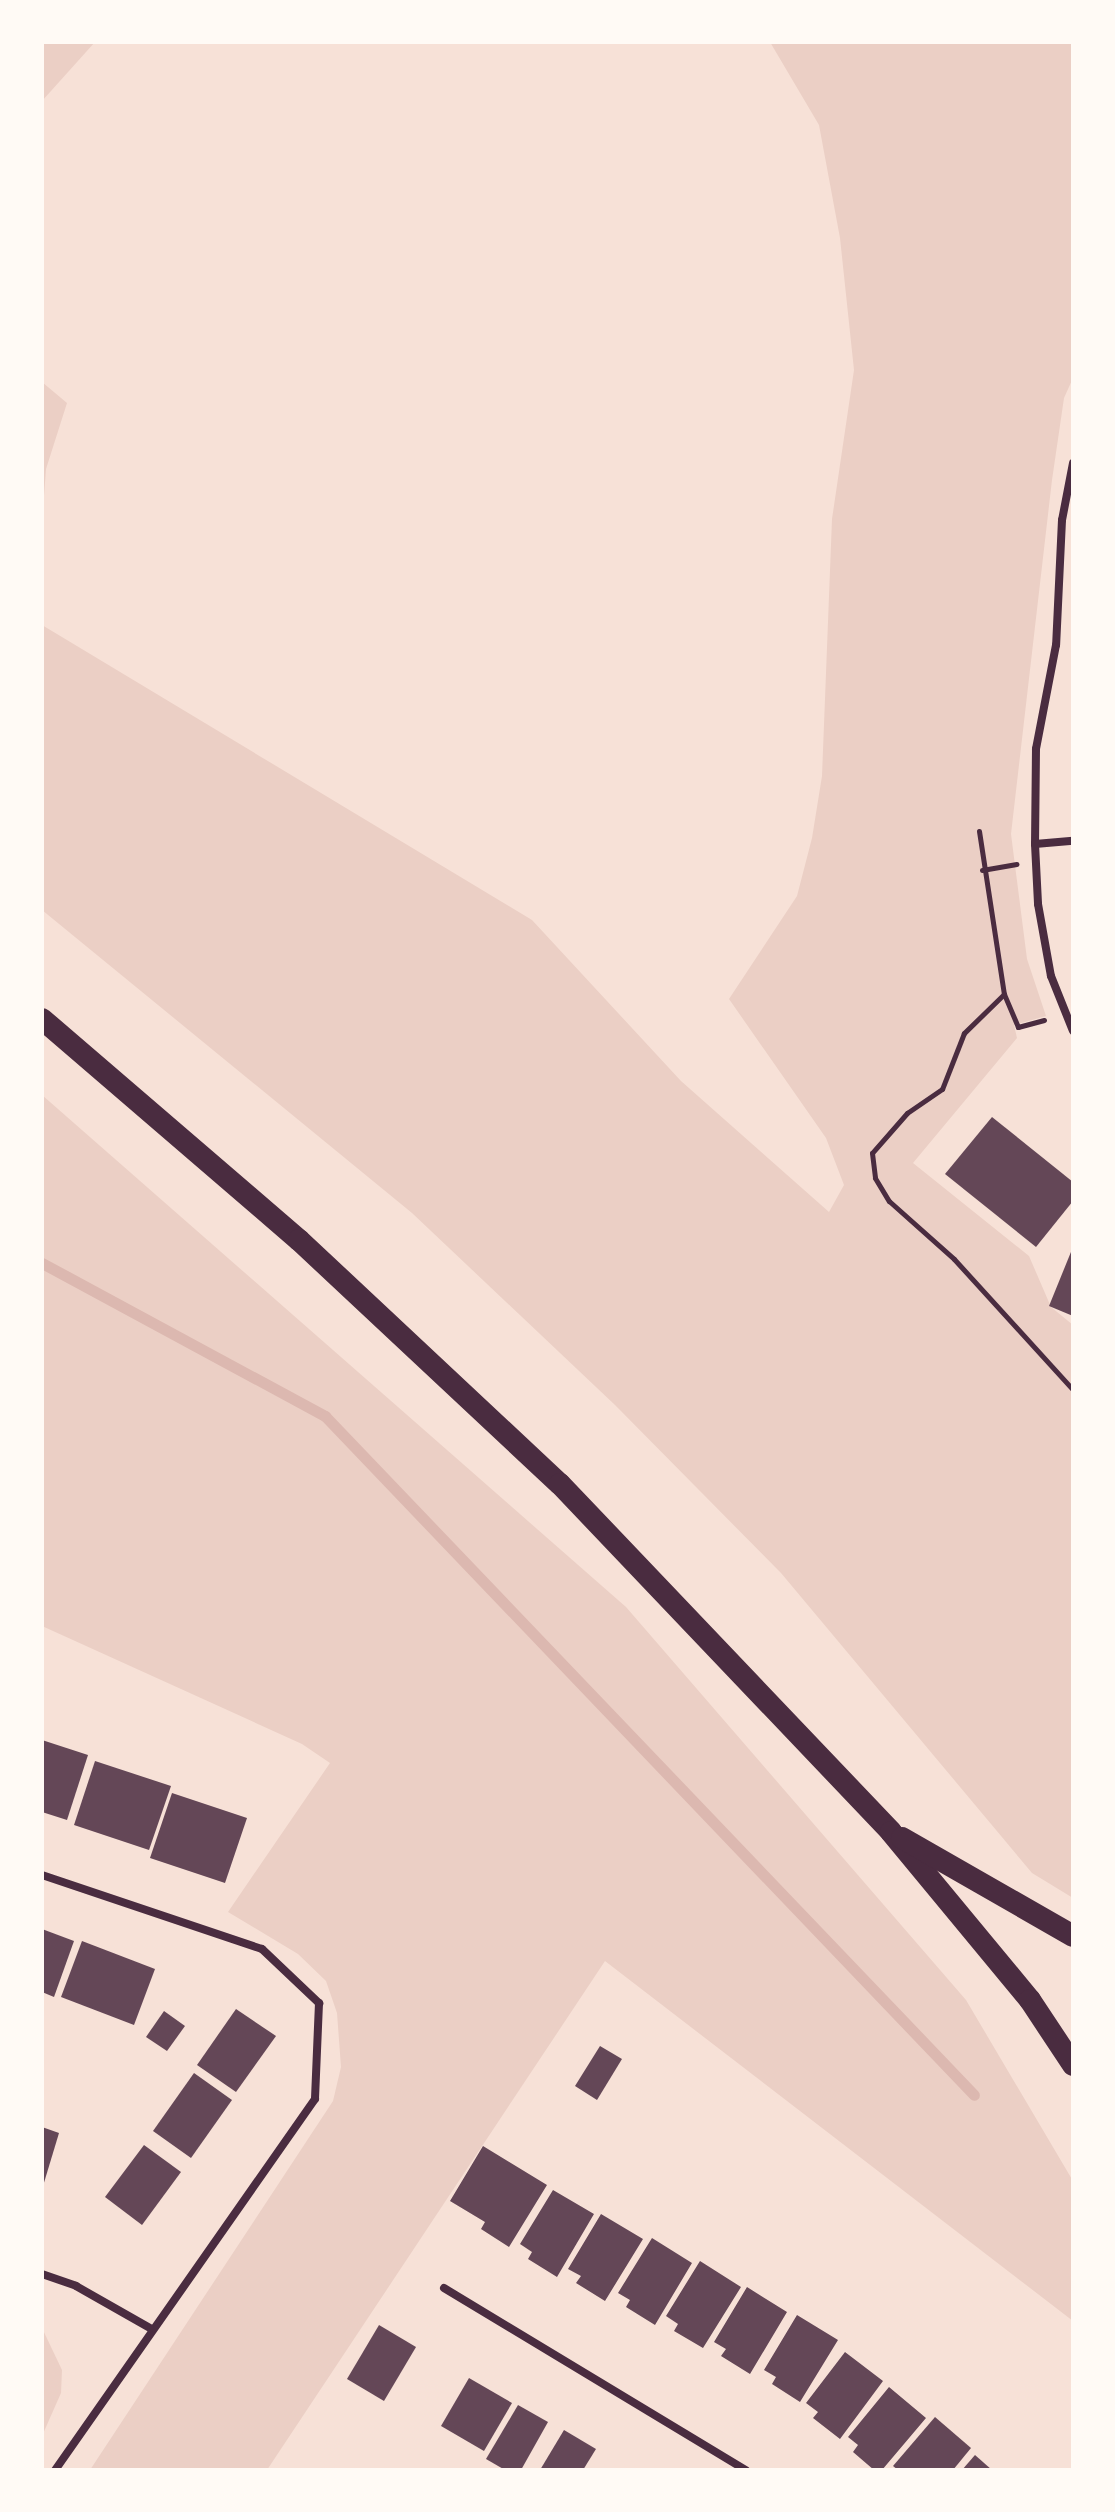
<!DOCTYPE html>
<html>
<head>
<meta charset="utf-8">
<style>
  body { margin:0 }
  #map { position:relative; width:1115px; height:2512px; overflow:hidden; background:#f7e1d7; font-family:"DM Sans",sans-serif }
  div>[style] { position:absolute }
  .green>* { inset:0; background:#ebcfc5 }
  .stream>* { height:11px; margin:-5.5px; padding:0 5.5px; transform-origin:5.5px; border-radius:5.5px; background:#dcb8b0 }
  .building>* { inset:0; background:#644757 }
  .path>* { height:5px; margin:-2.5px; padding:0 2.5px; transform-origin:2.5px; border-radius:2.5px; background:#4a2c40 }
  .minor>* { height:8px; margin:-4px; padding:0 4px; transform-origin:4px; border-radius:4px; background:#4a2c40 }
  .trunk>* { height:22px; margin:-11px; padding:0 11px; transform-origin:11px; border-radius:11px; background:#4a2c40 }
  span { translate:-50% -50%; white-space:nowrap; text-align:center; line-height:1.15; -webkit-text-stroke:6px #fffaf5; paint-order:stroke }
  .frame { position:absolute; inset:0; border:44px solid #fffaf5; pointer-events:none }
</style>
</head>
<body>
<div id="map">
  <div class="green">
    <i style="clip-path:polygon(42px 42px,95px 42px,42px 101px)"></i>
    <i style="clip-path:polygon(770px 42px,1073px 42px,1073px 378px,1064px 398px,1052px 480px,1011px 834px,1027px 959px,1046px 1016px,1014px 1025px,1017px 1038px,913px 1163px,1029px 1256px,1051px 1307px,1073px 1325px,1073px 1898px,1032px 1873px,781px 1573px,615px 1405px,412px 1213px,42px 910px,42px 625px,532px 920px,681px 1081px,829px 1212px,844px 1185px,826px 1138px,729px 999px,797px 896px,812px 838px,822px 776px,832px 519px,854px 370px,840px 238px,819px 125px)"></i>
    <i style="clip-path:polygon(42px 382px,67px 403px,46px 469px,42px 523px)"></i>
    <i style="clip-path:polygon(42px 1095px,626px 1607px,966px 2000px,1073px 2181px,1073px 2321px,605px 1961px,267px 2470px,90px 2470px,333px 2101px,341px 2067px,337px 2013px,326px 1981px,298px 1954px,228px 1912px,330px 1763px,302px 1744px,42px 1626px)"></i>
    <i style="clip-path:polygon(42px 2328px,62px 2370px,61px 2393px,42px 2436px)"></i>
  </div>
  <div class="stream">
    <i style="left:42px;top:1263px;width:322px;rotate:28.4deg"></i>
    <i style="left:325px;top:1416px;width:939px;rotate:46.29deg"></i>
  </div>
  <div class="building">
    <i style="clip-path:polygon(992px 1117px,1073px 1182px,1073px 1201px,1036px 1247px,945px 1174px)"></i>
    <i style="clip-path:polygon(1073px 1247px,1073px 1316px,1049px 1306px)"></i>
    <i style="clip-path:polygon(42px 1740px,88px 1755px,67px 1820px,42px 1812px)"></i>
    <i style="clip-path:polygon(95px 1761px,171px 1786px,149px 1850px,74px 1825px)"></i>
    <i style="clip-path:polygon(172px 1793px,247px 1818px,225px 1883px,150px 1858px)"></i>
    <i style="clip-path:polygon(42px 1929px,74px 1941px,54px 1997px,42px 1992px)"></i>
    <i style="clip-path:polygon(82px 1941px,155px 1969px,134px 2025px,61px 1997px)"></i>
    <i style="clip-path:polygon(236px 2009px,276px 2036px,236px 2092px,197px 2065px)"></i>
    <i style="clip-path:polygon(164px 2011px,185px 2026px,167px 2051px,146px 2037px)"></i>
    <i style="clip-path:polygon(600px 2046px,622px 2059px,597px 2100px,575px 2086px)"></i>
    <i style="clip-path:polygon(194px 2073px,232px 2100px,191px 2158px,153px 2131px)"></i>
    <i style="clip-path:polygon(42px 2127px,59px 2133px,43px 2186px,42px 2186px)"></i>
    <i style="clip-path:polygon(144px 2145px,181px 2172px,142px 2225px,105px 2197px)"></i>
    <i style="clip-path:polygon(483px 2146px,547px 2185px,509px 2247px,481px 2229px,485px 2222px,450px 2201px)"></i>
    <i style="clip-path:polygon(553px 2190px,594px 2214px,557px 2277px,528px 2259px,532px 2252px,520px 2244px)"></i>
    <i style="clip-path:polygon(601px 2214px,643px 2239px,605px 2301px,576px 2283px,581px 2276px,568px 2269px)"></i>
    <i style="clip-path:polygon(652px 2238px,692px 2263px,655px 2325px,626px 2307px,630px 2300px,618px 2293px)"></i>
    <i style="clip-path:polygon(700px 2261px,741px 2287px,703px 2348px,674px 2331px,678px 2324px,666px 2316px)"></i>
    <i style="clip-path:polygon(747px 2287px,787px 2312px,750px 2374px,721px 2356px,726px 2349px,714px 2342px)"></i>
    <i style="clip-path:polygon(797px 2315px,838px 2340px,800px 2402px,772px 2384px,776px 2377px,764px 2370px)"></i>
    <i style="clip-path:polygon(379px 2325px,416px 2347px,384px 2401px,347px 2379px)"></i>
    <i style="clip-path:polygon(845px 2352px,883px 2381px,840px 2439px,813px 2418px,818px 2412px,806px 2403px)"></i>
    <i style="clip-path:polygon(469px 2378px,512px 2403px,484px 2451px,441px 2426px)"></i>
    <i style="clip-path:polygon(889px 2387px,926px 2418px,882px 2470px,874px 2470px,853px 2452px,858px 2445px,848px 2437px)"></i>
    <i style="clip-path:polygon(518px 2405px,548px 2422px,521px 2470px,505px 2470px,486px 2459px)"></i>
    <i style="clip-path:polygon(935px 2417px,971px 2448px,953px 2470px,898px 2470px,893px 2466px)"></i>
    <i style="clip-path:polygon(564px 2430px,596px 2449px,583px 2470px,540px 2470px)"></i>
    <i style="clip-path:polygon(975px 2455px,992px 2470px,962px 2470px)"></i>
  </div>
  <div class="path">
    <i style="left:979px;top:831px;width:165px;rotate:81.3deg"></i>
    <i style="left:982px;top:870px;width:35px;rotate:-10deg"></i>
    <i style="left:1044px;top:1020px;width:27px;rotate:165deg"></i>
    <i style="left:1018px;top:1027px;width:36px;rotate:-113deg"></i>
    <i style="left:1004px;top:994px;width:56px;rotate:135.7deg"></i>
    <i style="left:964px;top:1033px;width:60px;rotate:111.4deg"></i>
    <i style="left:942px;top:1089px;width:42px;rotate:145.6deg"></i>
    <i style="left:907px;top:1113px;width:53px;rotate:131.2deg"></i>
    <i style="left:872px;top:1153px;width:25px;rotate:83deg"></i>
    <i style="left:875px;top:1178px;width:27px;rotate:59deg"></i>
    <i style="left:889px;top:1201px;width:87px;rotate:41.7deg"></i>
    <i style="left:954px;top:1259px;width:177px;rotate:47.7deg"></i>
  </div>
  <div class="minor">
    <i style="left:1073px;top:463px;width:58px;rotate:100.9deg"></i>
    <i style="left:1062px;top:520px;width:125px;rotate:92.7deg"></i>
    <i style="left:1056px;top:645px;width:106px;rotate:100.9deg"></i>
    <i style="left:1036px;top:749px;width:95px;rotate:90.6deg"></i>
    <i style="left:1035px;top:844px;width:38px;rotate:-5deg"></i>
    <i style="left:1035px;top:844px;width:60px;rotate:87.1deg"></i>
    <i style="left:1038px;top:904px;width:73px;rotate:79.8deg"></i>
    <i style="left:1051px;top:976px;width:59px;rotate:68.2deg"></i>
    <i style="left:42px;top:1875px;width:232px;rotate:18.6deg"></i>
    <i style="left:262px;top:1949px;width:79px;rotate:43.5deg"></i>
    <i style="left:319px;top:2003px;width:96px;rotate:92.4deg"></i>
    <i style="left:315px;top:2099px;width:453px;rotate:125deg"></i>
    <i style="left:42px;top:2274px;width:36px;rotate:19deg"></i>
    <i style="left:76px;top:2286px;width:85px;rotate:29.6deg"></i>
    <i style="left:444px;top:2288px;width:353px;rotate:31.1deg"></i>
  </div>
  <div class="trunk">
    <i style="left:42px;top:1019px;width:339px;rotate:40.7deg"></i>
    <i style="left:299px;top:1240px;width:357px;rotate:43.1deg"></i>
    <i style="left:560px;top:1484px;width:480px;rotate:46.4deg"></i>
    <i style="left:891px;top:1832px;width:218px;rotate:50.4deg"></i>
    <i style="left:1030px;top:2000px;width:78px;rotate:56.5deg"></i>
    <i style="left:902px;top:1838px;width:197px;rotate:29.8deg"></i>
  </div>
  <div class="frame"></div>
</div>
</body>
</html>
